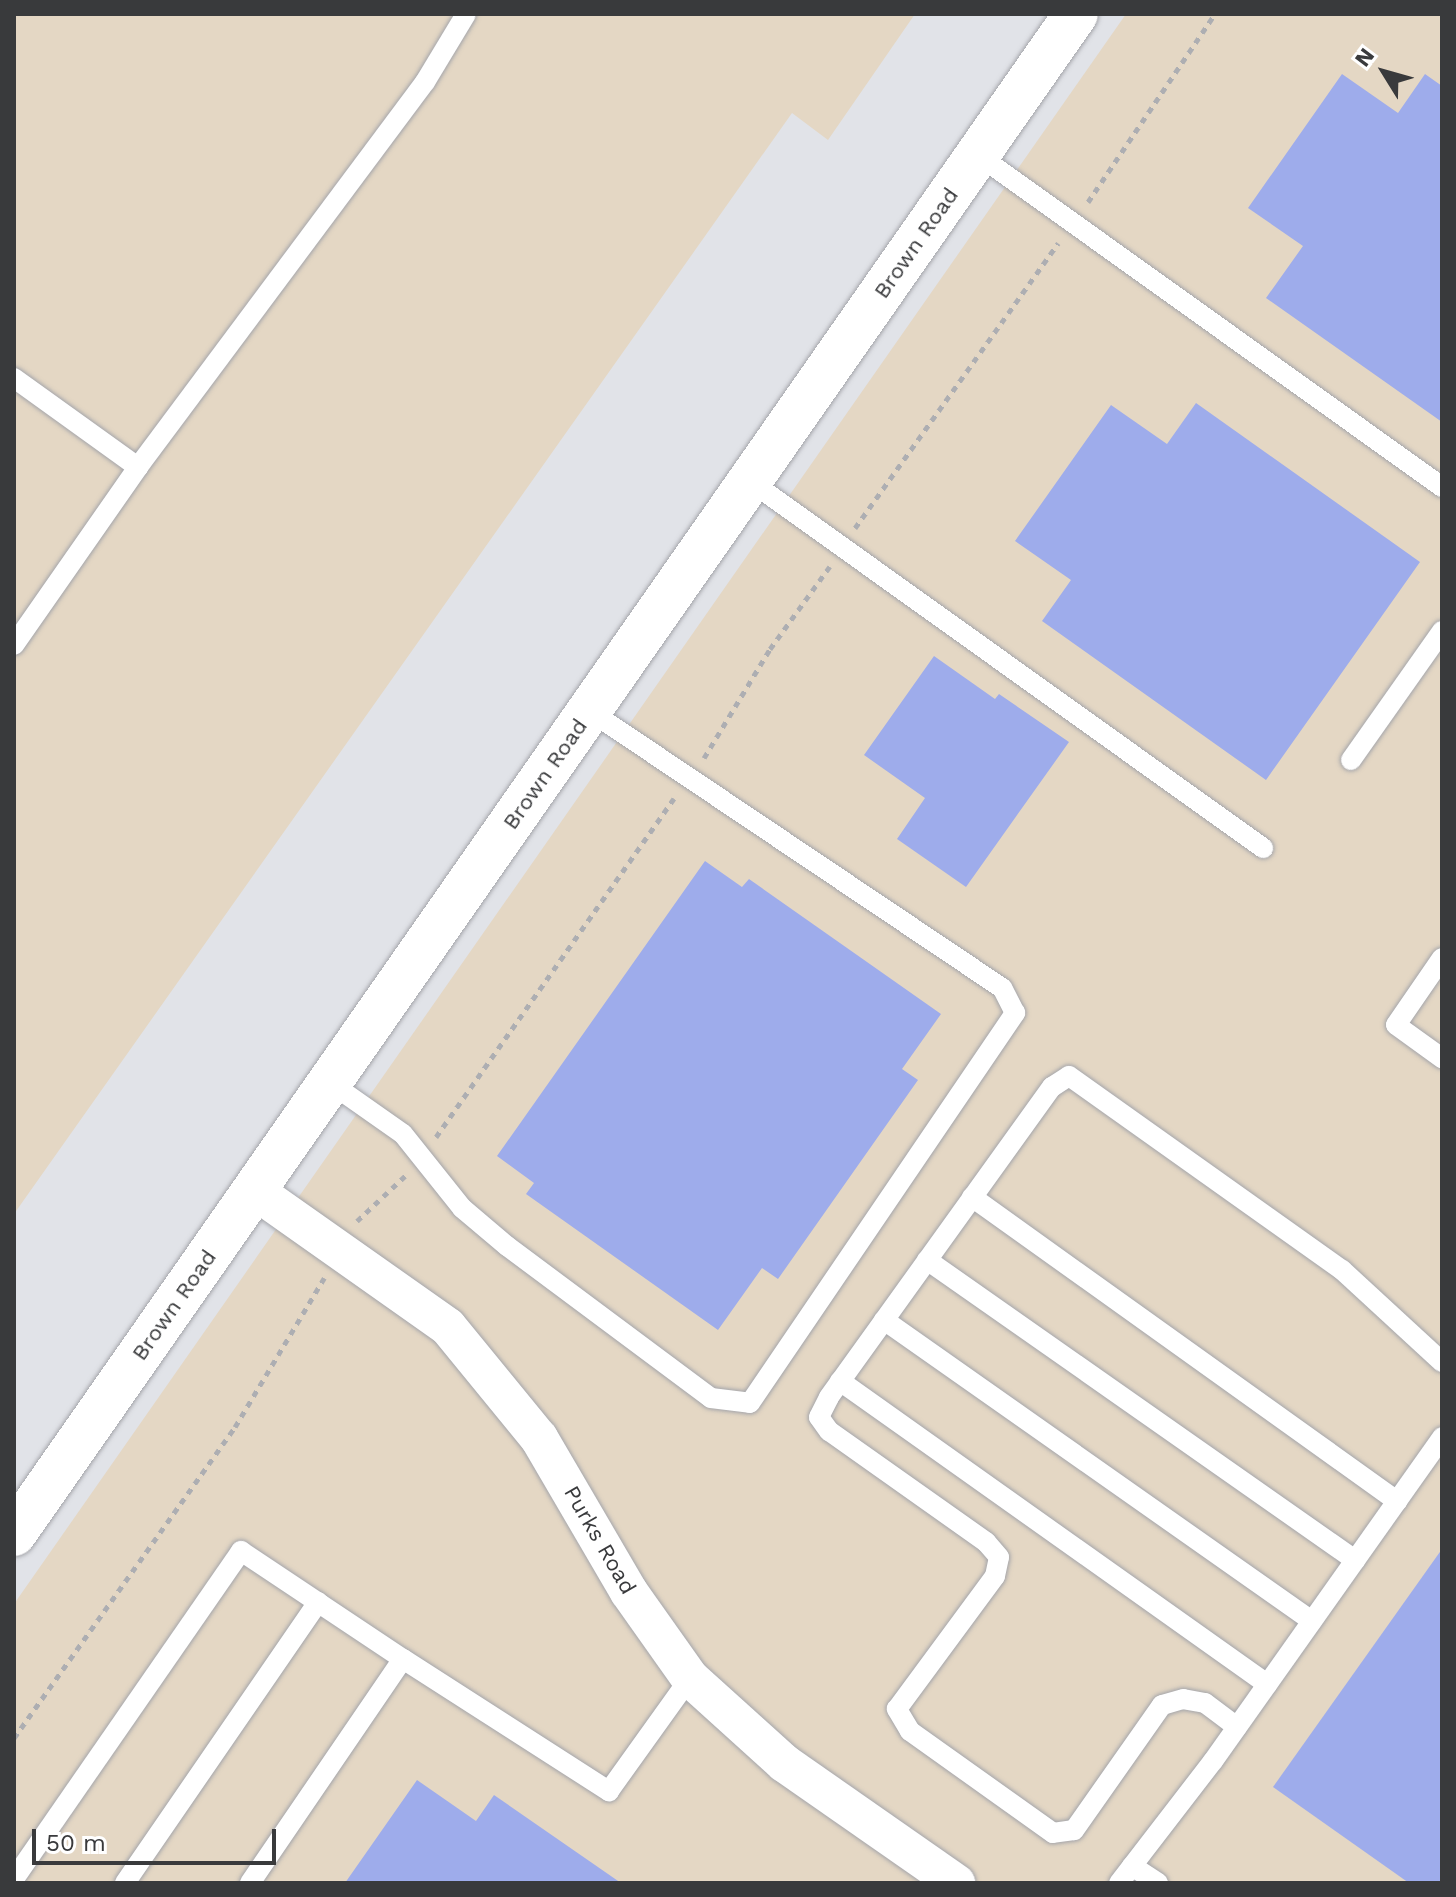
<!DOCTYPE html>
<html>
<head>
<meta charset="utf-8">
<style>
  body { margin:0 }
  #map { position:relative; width:1456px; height:1897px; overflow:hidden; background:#e1e3e8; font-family:"Work Sans",sans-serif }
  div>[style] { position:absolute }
  .industrial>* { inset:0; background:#e4d7c4 }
  .building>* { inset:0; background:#9eaceb }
  .path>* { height:5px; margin-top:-2.5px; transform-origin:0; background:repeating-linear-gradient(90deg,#adaeb2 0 6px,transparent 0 12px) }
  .roads { filter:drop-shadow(0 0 2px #a4a5aa) drop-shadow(0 0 2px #a4a5aa) }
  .lane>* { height:20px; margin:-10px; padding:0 10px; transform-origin:10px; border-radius:10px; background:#fff }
  .street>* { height:38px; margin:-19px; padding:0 19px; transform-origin:19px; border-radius:19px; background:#fff }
  .secondary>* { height:44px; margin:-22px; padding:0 22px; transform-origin:22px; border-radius:22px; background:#fff }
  span { translate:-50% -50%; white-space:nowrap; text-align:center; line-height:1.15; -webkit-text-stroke:7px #fff; paint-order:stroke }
  .street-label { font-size:22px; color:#393a3c }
  .frame { position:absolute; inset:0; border:16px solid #393a3c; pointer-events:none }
  .north { position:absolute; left:1344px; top:32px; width:80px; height:80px; -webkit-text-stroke:6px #fff; paint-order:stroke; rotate:307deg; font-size:22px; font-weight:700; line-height:32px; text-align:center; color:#393a3c }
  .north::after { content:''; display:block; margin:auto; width:28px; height:36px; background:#393a3c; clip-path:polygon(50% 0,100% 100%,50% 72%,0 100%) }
  .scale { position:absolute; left:32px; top:1829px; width:244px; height:36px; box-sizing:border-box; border:4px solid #393a3c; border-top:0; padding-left:10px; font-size:24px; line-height:28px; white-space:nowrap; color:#393a3c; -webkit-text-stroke:6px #fff; paint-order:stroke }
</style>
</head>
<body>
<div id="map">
  <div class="industrial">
    <i style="clip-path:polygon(14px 14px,915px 14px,828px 140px,792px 113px,14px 1214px)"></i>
    <i style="clip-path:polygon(1126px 14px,1442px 14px,1442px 1883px,14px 1883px,14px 1604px)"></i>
  </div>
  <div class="building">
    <i style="clip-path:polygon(1342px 74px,1398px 113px,1425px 74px,1442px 86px,1442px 422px,1266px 298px,1303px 246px,1248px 208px)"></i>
    <i style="clip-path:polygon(1196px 403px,1420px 562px,1266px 780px,1042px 621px,1071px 580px,1015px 541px,1111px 405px,1167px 444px)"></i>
    <i style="clip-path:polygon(934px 656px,995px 699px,999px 694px,1069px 742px,966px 887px,897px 839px,925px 798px,864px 755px)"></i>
    <i style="clip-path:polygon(705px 861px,742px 887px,749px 879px,941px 1014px,902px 1069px,918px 1080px,778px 1279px,762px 1268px,718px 1330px,526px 1194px,534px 1183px,497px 1156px)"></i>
    <i style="clip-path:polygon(1442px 1549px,1442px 1883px,1409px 1883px,1273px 1787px)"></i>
    <i style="clip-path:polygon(417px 1780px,476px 1821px,494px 1795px,621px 1883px,345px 1883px)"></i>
  </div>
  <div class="path">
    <i style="left:1088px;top:202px;width:227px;rotate:-56deg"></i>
    <i style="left:855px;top:528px;width:350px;rotate:-54.5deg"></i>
    <i style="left:704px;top:758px;width:127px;rotate:-58.8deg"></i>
    <i style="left:770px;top:649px;width:102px;rotate:-54.1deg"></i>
    <i style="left:436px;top:1137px;width:414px;rotate:-54.9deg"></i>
    <i style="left:357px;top:1221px;width:66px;rotate:-43.2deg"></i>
    <i style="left:14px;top:1738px;width:382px;rotate:-54.6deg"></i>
    <i style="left:235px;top:1427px;width:174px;rotate:-59.1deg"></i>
  </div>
  <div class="roads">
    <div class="lane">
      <i style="left:978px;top:155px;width:571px;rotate:35.58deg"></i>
      <i style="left:14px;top:378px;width:153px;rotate:35.7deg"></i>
      <i style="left:750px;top:481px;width:631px;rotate:35.58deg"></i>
      <i style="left:14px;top:645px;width:217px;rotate:-55.1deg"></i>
      <i style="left:138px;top:467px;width:480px;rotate:-53.3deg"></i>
      <i style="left:425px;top:82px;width:79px;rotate:-58.9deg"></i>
      <i style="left:1351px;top:760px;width:158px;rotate:-54.8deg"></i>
      <i style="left:1442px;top:958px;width:81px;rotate:124.5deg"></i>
      <i style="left:1396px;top:1025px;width:57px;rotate:35.7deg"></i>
      <i style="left:329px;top:1082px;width:90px;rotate:35.1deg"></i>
      <i style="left:403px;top:1134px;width:95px;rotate:51.4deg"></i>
      <i style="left:462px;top:1208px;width:59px;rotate:40.2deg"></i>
      <i style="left:507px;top:1246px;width:254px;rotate:36.7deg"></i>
      <i style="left:711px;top:1398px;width:39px;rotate:7deg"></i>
      <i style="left:750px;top:1403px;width:472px;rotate:-55.8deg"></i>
      <i style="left:1015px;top:1013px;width:28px;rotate:-117deg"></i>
      <i style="left:1002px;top:988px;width:498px;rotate:-146.1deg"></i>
      <i style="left:972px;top:1197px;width:523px;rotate:35.58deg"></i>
      <i style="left:927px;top:1260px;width:523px;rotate:35.03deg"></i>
      <i style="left:884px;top:1320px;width:523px;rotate:35.12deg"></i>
      <i style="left:840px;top:1381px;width:524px;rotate:35.36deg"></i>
      <i style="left:1237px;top:1727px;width:40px;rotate:-143deg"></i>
      <i style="left:1205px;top:1703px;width:22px;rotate:-170deg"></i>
      <i style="left:1183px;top:1699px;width:22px;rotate:164deg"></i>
      <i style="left:1162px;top:1705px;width:153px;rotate:125.1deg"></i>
      <i style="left:1074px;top:1830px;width:21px;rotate:172deg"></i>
      <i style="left:1053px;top:1833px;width:176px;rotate:-144.5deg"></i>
      <i style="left:910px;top:1731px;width:26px;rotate:-121deg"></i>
      <i style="left:897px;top:1709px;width:165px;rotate:-53.6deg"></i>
      <i style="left:995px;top:1576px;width:19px;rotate:-78deg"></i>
      <i style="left:999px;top:1557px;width:20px;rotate:-131deg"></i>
      <i style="left:986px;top:1542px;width:192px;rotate:-144.7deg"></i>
      <i style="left:829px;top:1431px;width:17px;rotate:-126deg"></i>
      <i style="left:819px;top:1417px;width:22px;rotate:-63deg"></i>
      <i style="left:829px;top:1397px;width:382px;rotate:-54.3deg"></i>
      <i style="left:1052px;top:1087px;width:20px;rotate:-33deg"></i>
      <i style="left:1069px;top:1076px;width:335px;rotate:35.4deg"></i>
      <i style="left:1342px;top:1270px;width:136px;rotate:42.6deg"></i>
      <i style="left:1132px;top:1866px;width:31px;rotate:33deg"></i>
      <i style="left:14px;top:1879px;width:399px;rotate:-55.3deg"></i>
      <i style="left:241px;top:1551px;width:195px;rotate:33.7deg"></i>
      <i style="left:125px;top:1883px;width:341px;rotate:-55.5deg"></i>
      <i style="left:250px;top:1883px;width:271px;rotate:-55.7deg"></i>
      <i style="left:403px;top:1659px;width:245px;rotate:32.7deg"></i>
      <i style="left:609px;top:1791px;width:139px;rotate:-54.4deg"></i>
      <i style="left:1119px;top:1883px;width:154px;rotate:-52.4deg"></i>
      <i style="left:1213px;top:1761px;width:397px;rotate:-54.7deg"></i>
    </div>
    <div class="street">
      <i style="left:254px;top:1190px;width:237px;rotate:35.2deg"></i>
      <i style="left:448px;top:1327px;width:144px;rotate:50.7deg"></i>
      <i style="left:539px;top:1438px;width:178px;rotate:59.7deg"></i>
      <i style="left:629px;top:1592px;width:105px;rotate:54.7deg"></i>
      <i style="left:690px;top:1678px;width:127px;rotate:42.1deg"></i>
      <i style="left:784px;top:1763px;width:210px;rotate:34.9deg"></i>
    </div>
    <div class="secondary">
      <i style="left:14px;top:1534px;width:1854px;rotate:-55.06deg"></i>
    </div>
  </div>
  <div class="street-label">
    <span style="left:916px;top:243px;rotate:-55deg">Brown Road</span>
    <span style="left:545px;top:774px;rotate:-55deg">Brown Road</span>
    <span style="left:174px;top:1305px;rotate:-55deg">Brown Road</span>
    <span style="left:600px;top:1540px;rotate:60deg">Purks Road</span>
  </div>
  <div class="frame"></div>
  <div class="north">N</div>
  <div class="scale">50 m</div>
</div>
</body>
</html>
